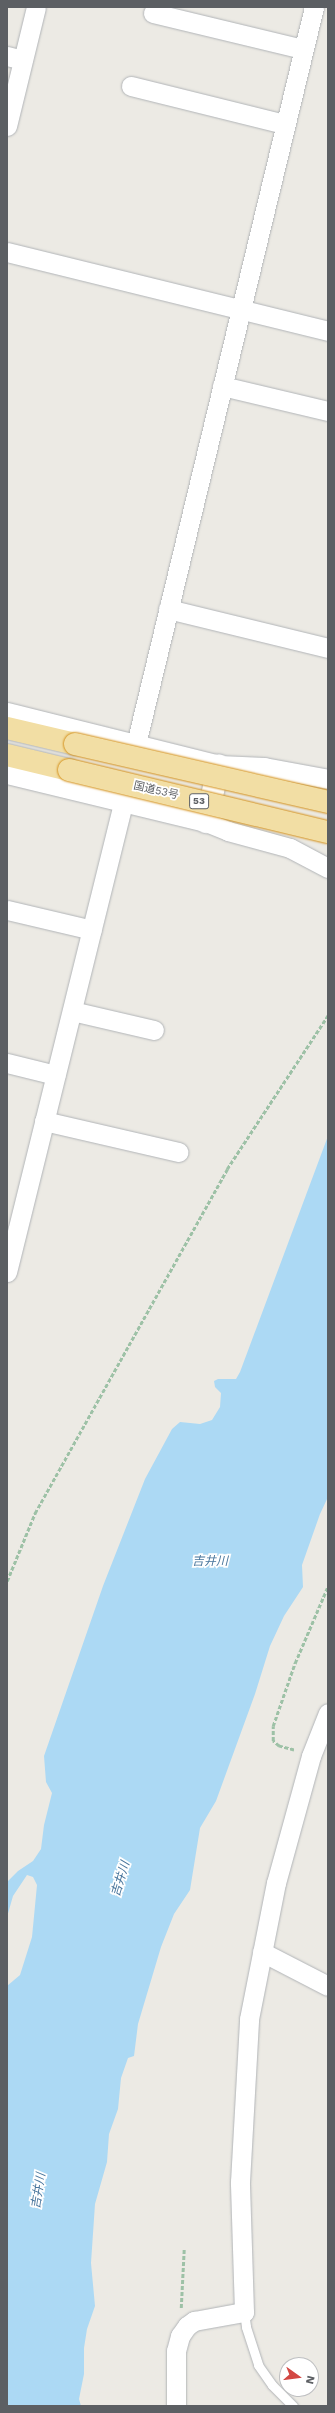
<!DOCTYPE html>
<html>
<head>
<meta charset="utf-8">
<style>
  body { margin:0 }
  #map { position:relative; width:335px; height:2413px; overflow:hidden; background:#eceae4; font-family:"Work Sans","Noto Sans JP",sans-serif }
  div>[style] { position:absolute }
  .water>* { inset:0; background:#acd9f4 }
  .path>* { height:2.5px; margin-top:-1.25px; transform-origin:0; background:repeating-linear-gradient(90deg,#9dc1a6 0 4px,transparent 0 6px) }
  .roads { filter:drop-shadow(0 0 1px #b1b4b7) drop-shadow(0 0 1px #b1b4b7) }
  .service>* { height:9px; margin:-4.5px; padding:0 4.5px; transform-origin:4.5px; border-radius:4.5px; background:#fff }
  .minor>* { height:19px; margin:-9.5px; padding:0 9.5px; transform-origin:9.5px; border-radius:9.5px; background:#fff }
  .tertiary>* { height:22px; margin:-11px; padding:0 11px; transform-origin:11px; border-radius:11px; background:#fff }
  .trunk>* { height:22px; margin:-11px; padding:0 11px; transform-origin:11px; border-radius:11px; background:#f2dea4 }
  .bridges { filter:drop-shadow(0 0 1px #d4911c) drop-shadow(0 0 1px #d4911c) }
  .trunk-bridge>* { height:22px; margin:-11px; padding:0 11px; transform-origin:11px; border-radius:11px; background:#f2dea4 }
  span { translate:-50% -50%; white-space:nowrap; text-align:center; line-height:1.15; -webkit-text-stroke:3.5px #fff; paint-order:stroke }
  .shield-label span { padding:1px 3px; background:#fff; border:1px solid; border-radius:3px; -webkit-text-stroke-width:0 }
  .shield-label { font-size:10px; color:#5c5f63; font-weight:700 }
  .street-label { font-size:11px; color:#5c5f63 }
  .water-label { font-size:12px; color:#48759c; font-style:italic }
  .frame { position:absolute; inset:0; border:8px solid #5c5f63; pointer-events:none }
  .north { position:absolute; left:279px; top:2357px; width:40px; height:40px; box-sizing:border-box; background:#fff; border:1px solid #bebfc1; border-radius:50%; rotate:104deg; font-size:11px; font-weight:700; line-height:16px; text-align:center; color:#5c5f63 }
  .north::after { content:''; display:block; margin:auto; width:14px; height:18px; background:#d34743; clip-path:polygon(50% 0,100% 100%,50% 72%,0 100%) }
</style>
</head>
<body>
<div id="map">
  <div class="water">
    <i style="clip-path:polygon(328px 1136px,328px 1497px,320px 1514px,302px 1565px,303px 1587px,284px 1616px,270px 1646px,255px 1694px,216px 1801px,200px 1828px,190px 1890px,174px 1914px,161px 1947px,138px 2024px,134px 2056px,128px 2058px,121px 2078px,118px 2109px,109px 2134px,107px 2162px,95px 2204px,91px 2263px,95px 2306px,87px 2329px,84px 2348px,84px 2374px,79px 2399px,81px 2406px,7px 2406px,7px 1986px,20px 1975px,32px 1937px,37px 1885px,33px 1877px,27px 1875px,13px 1896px,7px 1917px,7px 1882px,18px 1871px,33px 1861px,41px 1849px,44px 1825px,52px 1793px,46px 1782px,44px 1756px,103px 1586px,145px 1479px,172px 1429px,180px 1422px,200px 1424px,212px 1420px,220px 1407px,221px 1393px,215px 1387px,214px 1381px,218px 1379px,236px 1379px,240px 1372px)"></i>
  </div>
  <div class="path">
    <i style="left:7px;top:1581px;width:74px;rotate:-67.6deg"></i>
    <i style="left:35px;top:1513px;width:394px;rotate:-60.8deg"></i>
    <i style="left:227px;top:1169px;width:184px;rotate:-56.7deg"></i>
    <i style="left:294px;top:1750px;width:16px;rotate:-165deg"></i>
    <i style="left:279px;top:1746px;width:8px;rotate:-140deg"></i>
    <i style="left:273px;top:1741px;width:15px;rotate:-90deg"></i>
    <i style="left:273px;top:1726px;width:67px;rotate:-70.8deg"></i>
    <i style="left:295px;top:1663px;width:84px;rotate:-66.8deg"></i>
    <i style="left:181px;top:2308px;width:59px;rotate:-87.1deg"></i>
  </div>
  <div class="roads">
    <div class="service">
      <i style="left:244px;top:2312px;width:15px;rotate:82deg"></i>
      <i style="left:246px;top:2327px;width:40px;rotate:72deg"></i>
      <i style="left:258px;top:2365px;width:24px;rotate:55deg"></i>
      <i style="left:272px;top:2385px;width:30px;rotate:45deg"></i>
    </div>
    <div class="minor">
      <i style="left:153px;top:13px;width:154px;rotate:13.5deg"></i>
      <i style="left:7px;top:56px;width:16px;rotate:14deg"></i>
      <i style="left:131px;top:86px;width:159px;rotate:13.9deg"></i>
      <i style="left:7px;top:126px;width:122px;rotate:-76.3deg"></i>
      <i style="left:7px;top:252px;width:331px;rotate:13.8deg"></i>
      <i style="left:222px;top:386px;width:109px;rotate:13.3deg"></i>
      <i style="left:168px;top:609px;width:165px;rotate:13.7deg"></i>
      <i style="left:7px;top:712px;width:219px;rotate:14deg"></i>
      <i style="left:219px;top:765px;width:45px;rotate:2.5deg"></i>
      <i style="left:264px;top:767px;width:65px;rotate:10.6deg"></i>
      <i style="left:136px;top:744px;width:758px;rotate:-76.42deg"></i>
      <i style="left:7px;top:774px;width:205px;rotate:13.6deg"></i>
      <i style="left:206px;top:822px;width:24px;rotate:22deg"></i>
      <i style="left:228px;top:831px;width:64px;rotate:15.3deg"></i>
      <i style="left:290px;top:848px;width:43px;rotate:27.8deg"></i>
      <i style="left:7px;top:910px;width:87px;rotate:13.2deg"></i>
      <i style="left:72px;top:1011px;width:84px;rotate:13deg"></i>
      <i style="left:7px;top:1063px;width:50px;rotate:13.8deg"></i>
      <i style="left:44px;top:1121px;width:138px;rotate:13deg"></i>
      <i style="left:7px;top:1272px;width:484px;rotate:-76.1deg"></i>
      <i style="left:262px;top:1952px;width:74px;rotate:27.3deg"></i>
      <i style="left:176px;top:2406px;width:55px;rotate:-90deg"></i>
      <i style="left:176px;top:2351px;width:16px;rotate:-75deg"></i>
      <i style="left:180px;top:2336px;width:12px;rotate:-55deg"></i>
      <i style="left:187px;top:2326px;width:9px;rotate:-36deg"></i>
      <i style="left:194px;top:2321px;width:51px;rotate:-10.2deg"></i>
      <i style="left:244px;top:2312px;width:130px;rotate:-91.8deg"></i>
      <i style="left:240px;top:2182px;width:163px;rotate:-86.8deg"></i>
      <i style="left:249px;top:2019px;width:139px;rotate:-78.8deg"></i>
      <i style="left:276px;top:1883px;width:132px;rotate:-74.6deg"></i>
      <i style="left:311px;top:1756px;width:46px;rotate:-68.4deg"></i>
    </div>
    <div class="tertiary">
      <i style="left:206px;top:822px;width:58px;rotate:-77.2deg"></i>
    </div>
    <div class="trunk">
      <i style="left:7px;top:728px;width:70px;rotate:13.2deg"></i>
      <i style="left:7px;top:755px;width:64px;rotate:13.6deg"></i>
    </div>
  </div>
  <div class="bridges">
    <div class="trunk-bridge">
      <i style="left:75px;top:744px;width:260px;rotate:12.9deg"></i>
      <i style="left:69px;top:770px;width:266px;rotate:13.5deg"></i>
    </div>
  </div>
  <div class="shield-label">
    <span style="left:199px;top:801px">53</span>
  </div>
  <div class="street-label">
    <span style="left:156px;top:791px;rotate:13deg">国道53号</span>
  </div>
  <div class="water-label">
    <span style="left:210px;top:1562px">吉井川</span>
    <span style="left:121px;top:1879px;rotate:-73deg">吉井川</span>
    <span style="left:39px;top:2191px;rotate:-81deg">吉井川</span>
  </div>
  <div class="frame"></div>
  <div class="north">N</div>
</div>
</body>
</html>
